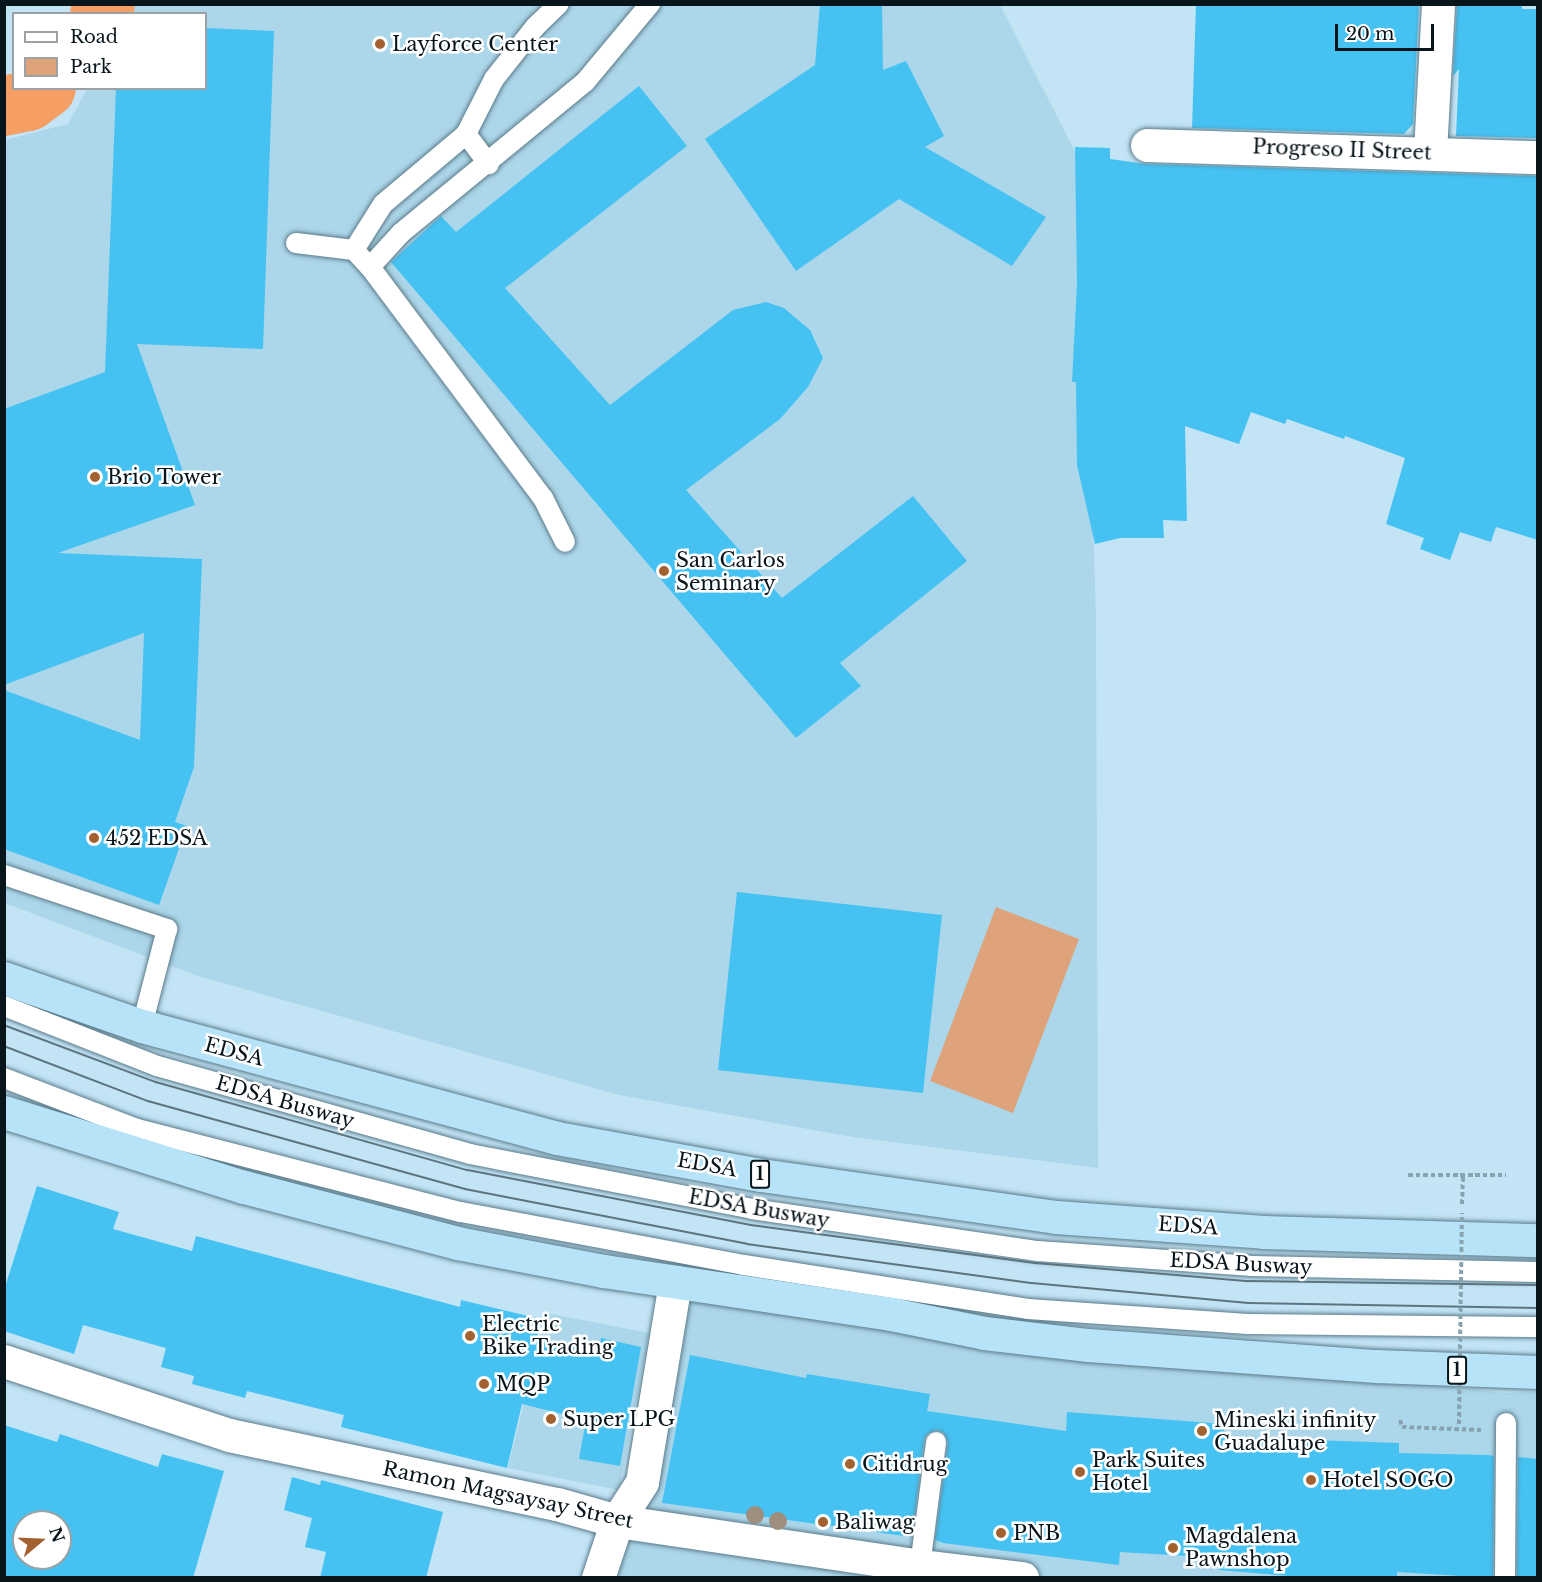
<!DOCTYPE html>
<html>
<head>
<meta charset="utf-8">
<style>
  body { margin:0 }
  #map { position:relative; width:1542px; height:1582px; overflow:hidden; background:#c2e4f5; font-family:"Libre Baskerville",serif }
  div>[style] { position:absolute }
  .built>* { inset:0; background:#acd6e9 }
  .green>* { inset:0; background:#dfa37b }
  .river>* { height:60px; margin:-30px; padding:0 30px; transform-origin:30px; border-radius:30px; background:#f59f64 }
  .building>* { inset:0; background:#46c2f2 }
  .path>* { height:4px; margin-top:-2px; transform-origin:0; background:repeating-linear-gradient(90deg,#87a3b0 0 4.5px,transparent 0 7.5px) }
  .roads { filter:drop-shadow(0 0 2px #5b7b8a) drop-shadow(0 0 2px #5b7b8a) }
  .service>* { height:20px; margin:-10px; padding:0 10px; transform-origin:10px; border-radius:10px; background:#fff }
  .minor>* { height:33px; margin:-16.5px; padding:0 16.5px; transform-origin:16.5px; border-radius:16.5px; background:#fff }
  .trunk>* { height:33px; margin:-16.5px; padding:0 16.5px; transform-origin:16.5px; border-radius:16.5px; background:#b6e3f8 }
  .tram>* { height:1.5px; margin:-0.75px; padding:0 0.75px; transform-origin:0.75px; border-radius:0.75px; background:#5d747f }
  .path-bridge>* { height:4px; margin-top:-2px; transform-origin:0; background:repeating-linear-gradient(90deg,#87a3b0 0 4.5px,transparent 0 7.5px) }
  .trees>* { width:18px; height:18px; margin:-9px; border-radius:50%; background:#9e8e7e }
  .dots>* { width:16px; height:16px; translate:-50% -50%; box-sizing:border-box; border:3px solid #fff; border-radius:50% }
  span { translate:-50% -50%; white-space:nowrap; text-align:center; line-height:1.15; -webkit-text-stroke:5px #fff; paint-order:stroke }
  .shield-label span { padding:2px 4px; background:#fff; border:2px solid; border-radius:4px; -webkit-text-stroke-width:0 }
  .shield-label { font-size:18px; color:#08151b; font-weight:700 }
  .poi-label { font-size:20px; color:#08151b }
  .left { translate:0 -50%; text-align:left }
  .street-label { font-size:20px; color:#08151b }
  .frame { position:absolute; inset:0; border:6px solid #08151b; pointer-events:none }
  .legend { position:absolute; left:12px; top:12px; width:195px; height:78px; box-sizing:border-box; background:#fff; border:2px solid #9ca1a4; margin:0; padding:8px 10px; list-style:none; font-size:18px; color:#08151b }
  .legend li { display:flex; align-items:center; gap:12px; height:30px }
  .legend b { width:30px; border:2px solid #9ca1a4 }
  .north { position:absolute; left:12px; top:1510px; width:60px; height:60px; box-sizing:border-box; background:#fff; border:2px solid #9ca1a4; border-radius:50%; rotate:71deg; font-size:16px; font-weight:700; line-height:24px; text-align:center; color:#08151b }
  .north::after { content:''; display:block; margin:auto; width:21px; height:27px; background:#a46130; clip-path:polygon(50% 0,100% 100%,50% 72%,0 100%) }
  .scale { position:absolute; left:1335px; top:24px; width:99px; height:27px; box-sizing:border-box; border:3px solid #08151b; border-top:0; padding-left:8px; font-size:18px; line-height:21px; white-space:nowrap; color:#08151b; -webkit-text-stroke:4px #fff; paint-order:stroke }
</style>
</head>
<body>
<div id="map">
  <div class="built">
    <i style="clip-path:polygon(134px 5px,1000px 5px,1083px 167px,1096px 620px,1098px 1168px,853px 1137px,619px 1095px,195px 975px,5px 903px,5px 140px,68px 124px,87px 89px,206px 88px,206px 14px,129px 13px)"></i>
    <i style="clip-path:polygon(658px 1291px,1504px 1393px,1537px 1392px,1537px 1577px,605px 1578px,618px 1534px)"></i>
    <i style="clip-path:polygon(546px 1313px,649px 1333px,619px 1490px,508px 1468px)"></i>
  </div>
  <div class="green">
    <i style="clip-path:polygon(996px 907px,1079px 939px,1013px 1113px,930px 1081px)"></i>
  </div>
  <div class="river">
    <i style="left:100px;top:14px;width:11px;rotate:-63deg"></i>
    <i style="left:4px;top:106px;width:25px;rotate:-12deg"></i>
    <i style="left:28px;top:101px;width:22px;rotate:-36deg"></i>
  </div>
  <div class="building">
    <i style="clip-path:polygon(820px 4px,882px 4px,883px 70px,906px 61px,944px 136px,925px 147px,1046px 217px,1012px 266px,899px 199px,796px 271px,705px 139px,815px 65px)"></i>
    <i style="clip-path:polygon(1196px 4px,1419px 4px,1413px 124px,1404px 134px,1192px 128px)"></i>
    <i style="clip-path:polygon(1457px 4px,1522px 4px,1522px 9px,1538px 9px,1538px 138px,1456px 136px,1459px 69px,1453px 76px)"></i>
    <i style="clip-path:polygon(206px 28px,274px 31px,263px 349px,137px 344px,195px 505px,58px 553px,202px 559px,194px 767px,175px 822px,187px 826px,159px 905px,4px 849px,4px 690px,140px 740px,144px 633px,4px 685px,4px 409px,105px 372px,116px 88px,206px 88px)"></i>
    <i style="clip-path:polygon(639px 86px,687px 146px,505px 288px,610px 405px,733px 310px,766px 302px,784px 308px,810px 330px,823px 358px,808px 387px,780px 419px,686px 490px,782px 598px,913px 496px,967px 561px,840px 663px,861px 686px,796px 738px,391px 262px,441px 216px,456px 232px)"></i>
    <i style="clip-path:polygon(1075px 147px,1110px 148px,1110px 159px,1146px 164px,1538px 176px,1538px 540px,1496px 527px,1491px 542px,1460px 532px,1450px 560px,1420px 549px,1424px 538px,1386px 524px,1405px 458px,1345px 436px,1344px 439px,1287px 419px,1285px 424px,1251px 412px,1239px 444px,1185px 426px,1187px 521px,1163px 520px,1164px 538px,1120px 538px,1095px 544px,1077px 465px,1076px 382px,1072px 382px,1077px 283px)"></i>
    <i style="clip-path:polygon(737px 892px,942px 915px,923px 1093px,718px 1070px)"></i>
    <i style="clip-path:polygon(37px 1186px,119px 1212px,113px 1229px,192px 1251px,196px 1236px,460px 1307px,461px 1300px,541px 1319px,537px 1339px,598px 1353px,601px 1338px,641px 1347px,620px 1466px,579px 1459px,586px 1420px,522px 1404px,507px 1468px,341px 1427px,344px 1415px,247px 1391px,245px 1398px,192px 1384px,194px 1376px,161px 1367px,166px 1348px,83px 1325px,74px 1354px,4px 1331px,4px 1290px)"></i>
    <i style="clip-path:polygon(690px 1355px,806px 1378px,807px 1374px,930px 1394px,927px 1411px,1066px 1431px,1067px 1412px,1224px 1424px,1224px 1437px,1399px 1443px,1399px 1453px,1488px 1455px,1494px 1456px,1493px 1578px,1397px 1572px,1397px 1578px,1312px 1578px,1219px 1570px,1220px 1558px,1120px 1552px,1119px 1565px,943px 1543px,935px 1540px,948px 1443px,944px 1433px,937px 1430px,927px 1434px,924px 1440px,912px 1537px,662px 1503px)"></i>
    <i style="clip-path:polygon(evenodd,4px 1425px,57px 1442px,60px 1434px,158px 1467px,162px 1454px,224px 1471px,193px 1578px,4px 1578px,4px 1425px,24px 1522px,60px 1522px,60px 1558px,24px 1558px,24px 1522px)"></i>
    <i style="clip-path:polygon(1518px 1457px,1538px 1459px,1538px 1578px,1517px 1578px)"></i>
    <i style="clip-path:polygon(292px 1477px,320px 1485px,321px 1480px,443px 1512px,426px 1578px,320px 1578px,326px 1552px,305px 1547px,312px 1518px,284px 1510px)"></i>
  </div>
  <div class="path">
    <i style="left:1408px;top:1175px;width:98px"></i>
    <i style="left:1462px;top:1204px;width:29px;rotate:-88deg"></i>
    <i style="left:1400px;top:1420px;width:7px;rotate:74deg"></i>
    <i style="left:1402px;top:1427px;width:79px;rotate:2.2deg"></i>
  </div>
  <div class="roads">
    <div class="service">
      <i style="left:466px;top:134px;width:38px;rotate:53deg"></i>
      <i style="left:296px;top:243px;width:58px;rotate:6.9deg"></i>
      <i style="left:354px;top:250px;width:23px;rotate:47deg"></i>
      <i style="left:370px;top:267px;width:289px;rotate:53.2deg"></i>
      <i style="left:543px;top:498px;width:49px;rotate:63.4deg"></i>
      <i style="left:354px;top:250px;width:54px;rotate:-57.8deg"></i>
      <i style="left:383px;top:204px;width:109px;rotate:-40.1deg"></i>
      <i style="left:466px;top:134px;width:62px;rotate:-63deg"></i>
      <i style="left:494px;top:79px;width:66px;rotate:-51.7deg"></i>
      <i style="left:535px;top:27px;width:33px;rotate:-44deg"></i>
      <i style="left:370px;top:267px;width:46px;rotate:-47.6deg"></i>
      <i style="left:401px;top:233px;width:238px;rotate:-39.4deg"></i>
      <i style="left:585px;top:82px;width:102px;rotate:-50.2deg"></i>
      <i style="left:4px;top:875px;width:172px;rotate:18.3deg"></i>
      <i style="left:167px;top:929px;width:100px;rotate:104.5deg"></i>
      <i style="left:4px;top:1006px;width:164px;rotate:21.4deg"></i>
      <i style="left:157px;top:1066px;width:325px;rotate:15.7deg"></i>
      <i style="left:470px;top:1154px;width:287px;rotate:11deg"></i>
      <i style="left:752px;top:1209px;width:289px;rotate:8.4deg"></i>
      <i style="left:1038px;top:1251px;width:215px;rotate:4deg"></i>
      <i style="left:1252px;top:1266px;width:286px;rotate:1.2deg"></i>
      <i style="left:4px;top:1078px;width:142px;rotate:21deg"></i>
      <i style="left:137px;top:1129px;width:334px;rotate:14.4deg"></i>
      <i style="left:461px;top:1212px;width:288px;rotate:10.6deg"></i>
      <i style="left:744px;top:1265px;width:287px;rotate:8.8deg"></i>
      <i style="left:1028px;top:1309px;width:220px;rotate:3.9deg"></i>
      <i style="left:1247px;top:1324px;width:291px;rotate:0.6deg"></i>
      <i style="left:920px;top:1566px;width:125px;rotate:-82.6deg"></i>
      <i style="left:1505px;top:1578px;width:155px;rotate:-89.6deg"></i>
    </div>
    <div class="minor">
      <i style="left:1147px;top:145px;width:391px;rotate:1.8deg"></i>
      <i style="left:1430px;top:152px;width:148px;rotate:-86.9deg"></i>
      <i style="left:4px;top:1361px;width:237px;rotate:18.2deg"></i>
      <i style="left:229px;top:1435px;width:335px;rotate:11.9deg"></i>
      <i style="left:557px;top:1504px;width:62px;rotate:15.8deg"></i>
      <i style="left:617px;top:1521px;width:306px;rotate:8.4deg"></i>
      <i style="left:920px;top:1566px;width:103px;rotate:6.7deg"></i>
      <i style="left:598px;top:1578px;width:60px;rotate:-71.6deg"></i>
      <i style="left:617px;top:1521px;width:46px;rotate:-57.3deg"></i>
      <i style="left:642px;top:1482px;width:203px;rotate:-80.6deg"></i>
    </div>
    <div class="trunk">
      <i style="left:4px;top:978px;width:146px;rotate:19.2deg"></i>
      <i style="left:142px;top:1026px;width:430px;rotate:15.1deg"></i>
      <i style="left:557px;top:1138px;width:207px;rotate:10.3deg"></i>
      <i style="left:761px;top:1175px;width:298px;rotate:8.1deg"></i>
      <i style="left:1056px;top:1217px;width:208px;rotate:4.1deg"></i>
      <i style="left:1263px;top:1232px;width:275px;rotate:1.7deg"></i>
      <i style="left:4px;top:1112px;width:251px;rotate:17.4deg"></i>
      <i style="left:244px;top:1187px;width:220px;rotate:14.7deg"></i>
      <i style="left:457px;top:1243px;width:150px;rotate:10.8deg"></i>
      <i style="left:604px;top:1271px;width:290px;rotate:8.5deg"></i>
      <i style="left:891px;top:1314px;width:95px;rotate:11.5deg"></i>
      <i style="left:984px;top:1333px;width:105px;rotate:6.6deg"></i>
      <i style="left:1088px;top:1345px;width:289px;rotate:4.2deg"></i>
      <i style="left:1376px;top:1366px;width:162px;rotate:2.1deg"></i>
    </div>
  </div>
  <div class="tram">
    <i style="left:4px;top:1025px;width:162px;rotate:20.6deg"></i>
    <i style="left:156px;top:1082px;width:324px;rotate:15.8deg"></i>
    <i style="left:468px;top:1170px;width:288px;rotate:11deg"></i>
    <i style="left:751px;top:1225px;width:288px;rotate:7.6deg"></i>
    <i style="left:1036px;top:1263px;width:213px;rotate:4.9deg"></i>
    <i style="left:1248px;top:1281px;width:290px;rotate:0.8deg"></i>
    <i style="left:4px;top:1046px;width:154px;rotate:20.9deg"></i>
    <i style="left:148px;top:1101px;width:329px;rotate:15.5deg"></i>
    <i style="left:465px;top:1189px;width:287px;rotate:11deg"></i>
    <i style="left:747px;top:1244px;width:288px;rotate:7.8deg"></i>
    <i style="left:1032px;top:1283px;width:217px;rotate:5.3deg"></i>
    <i style="left:1248px;top:1303px;width:290px;rotate:1deg"></i>
  </div>
  <div class="path-bridge">
    <i style="left:1459px;top:1424px;width:211px;rotate:-89.2deg"></i>
  </div>
  <div class="trees">
    <i style="left:755px;top:1515px"></i>
    <i style="left:778px;top:1521px"></i>
  </div>
  <div class="dots">
    <i style="left:380px;top:44px;background:#a46130"></i>
    <i style="left:95px;top:477px;background:#a46130"></i>
    <i style="left:664px;top:571px;background:#a46130"></i>
    <i style="left:94px;top:838px;background:#a46130"></i>
    <i style="left:470px;top:1336px;background:#a46130"></i>
    <i style="left:484px;top:1384px;background:#a46130"></i>
    <i style="left:551px;top:1419px;background:#a46130"></i>
    <i style="left:1202px;top:1431px;background:#a46130"></i>
    <i style="left:850px;top:1464px;background:#a46130"></i>
    <i style="left:1080px;top:1472px;background:#a46130"></i>
    <i style="left:1311px;top:1480px;background:#a46130"></i>
    <i style="left:823px;top:1522px;background:#a46130"></i>
    <i style="left:1001px;top:1533px;background:#a46130"></i>
    <i style="left:1173px;top:1548px;background:#a46130"></i>
  </div>
  <div class="shield-label">
    <span style="left:760px;top:1174px">1</span>
    <span style="left:1457px;top:1370px">1</span>
  </div>
  <div class="poi-label">
    <span class="left" style="left:392px;top:44px">Layforce Center</span>
    <span class="left" style="left:107px;top:477px">Brio Tower</span>
    <span class="left" style="left:676px;top:572px">San Carlos<br>Seminary</span>
    <span class="left" style="left:106px;top:838px">452 EDSA</span>
    <span class="left" style="left:482px;top:1336px">Electric<br>Bike Trading</span>
    <span class="left" style="left:496px;top:1384px">MQP</span>
    <span class="left" style="left:563px;top:1419px">Super LPG</span>
    <span class="left" style="left:1214px;top:1432px">Mineski infinity<br>Guadalupe</span>
    <span class="left" style="left:1092px;top:1472px">Park Suites<br>Hotel</span>
    <span class="left" style="left:862px;top:1464px">Citidrug</span>
    <span class="left" style="left:1323px;top:1480px">Hotel SOGO</span>
    <span class="left" style="left:835px;top:1522px">Baliwag</span>
    <span class="left" style="left:1013px;top:1533px">PNB</span>
    <span class="left" style="left:1185px;top:1548px">Magdalena<br>Pawnshop</span>
  </div>
  <div class="street-label">
    <span style="left:1342px;top:150px;rotate:2deg">Progreso II Street</span>
    <span style="left:234px;top:1052px;rotate:15deg">EDSA</span>
    <span style="left:285px;top:1102px;rotate:16deg">EDSA Busway</span>
    <span style="left:707px;top:1165px;rotate:10deg">EDSA</span>
    <span style="left:759px;top:1209px;rotate:10deg">EDSA Busway</span>
    <span style="left:1188px;top:1226px;rotate:4deg">EDSA</span>
    <span style="left:1241px;top:1264px;rotate:3deg">EDSA Busway</span>
    <span style="left:508px;top:1495px;rotate:12deg">Ramon Magsaysay Street</span>
  </div>
  <div class="frame"></div>
  <ul class="legend">
  <li><b style="height:8px;background:#fff"></b>Road</li>
  <li><b style="height:16px;background:#dfa37b"></b>Park</li>
  </ul>
  <div class="north">N</div>
  <div class="scale">20 m</div>
</div>
</body>
</html>
